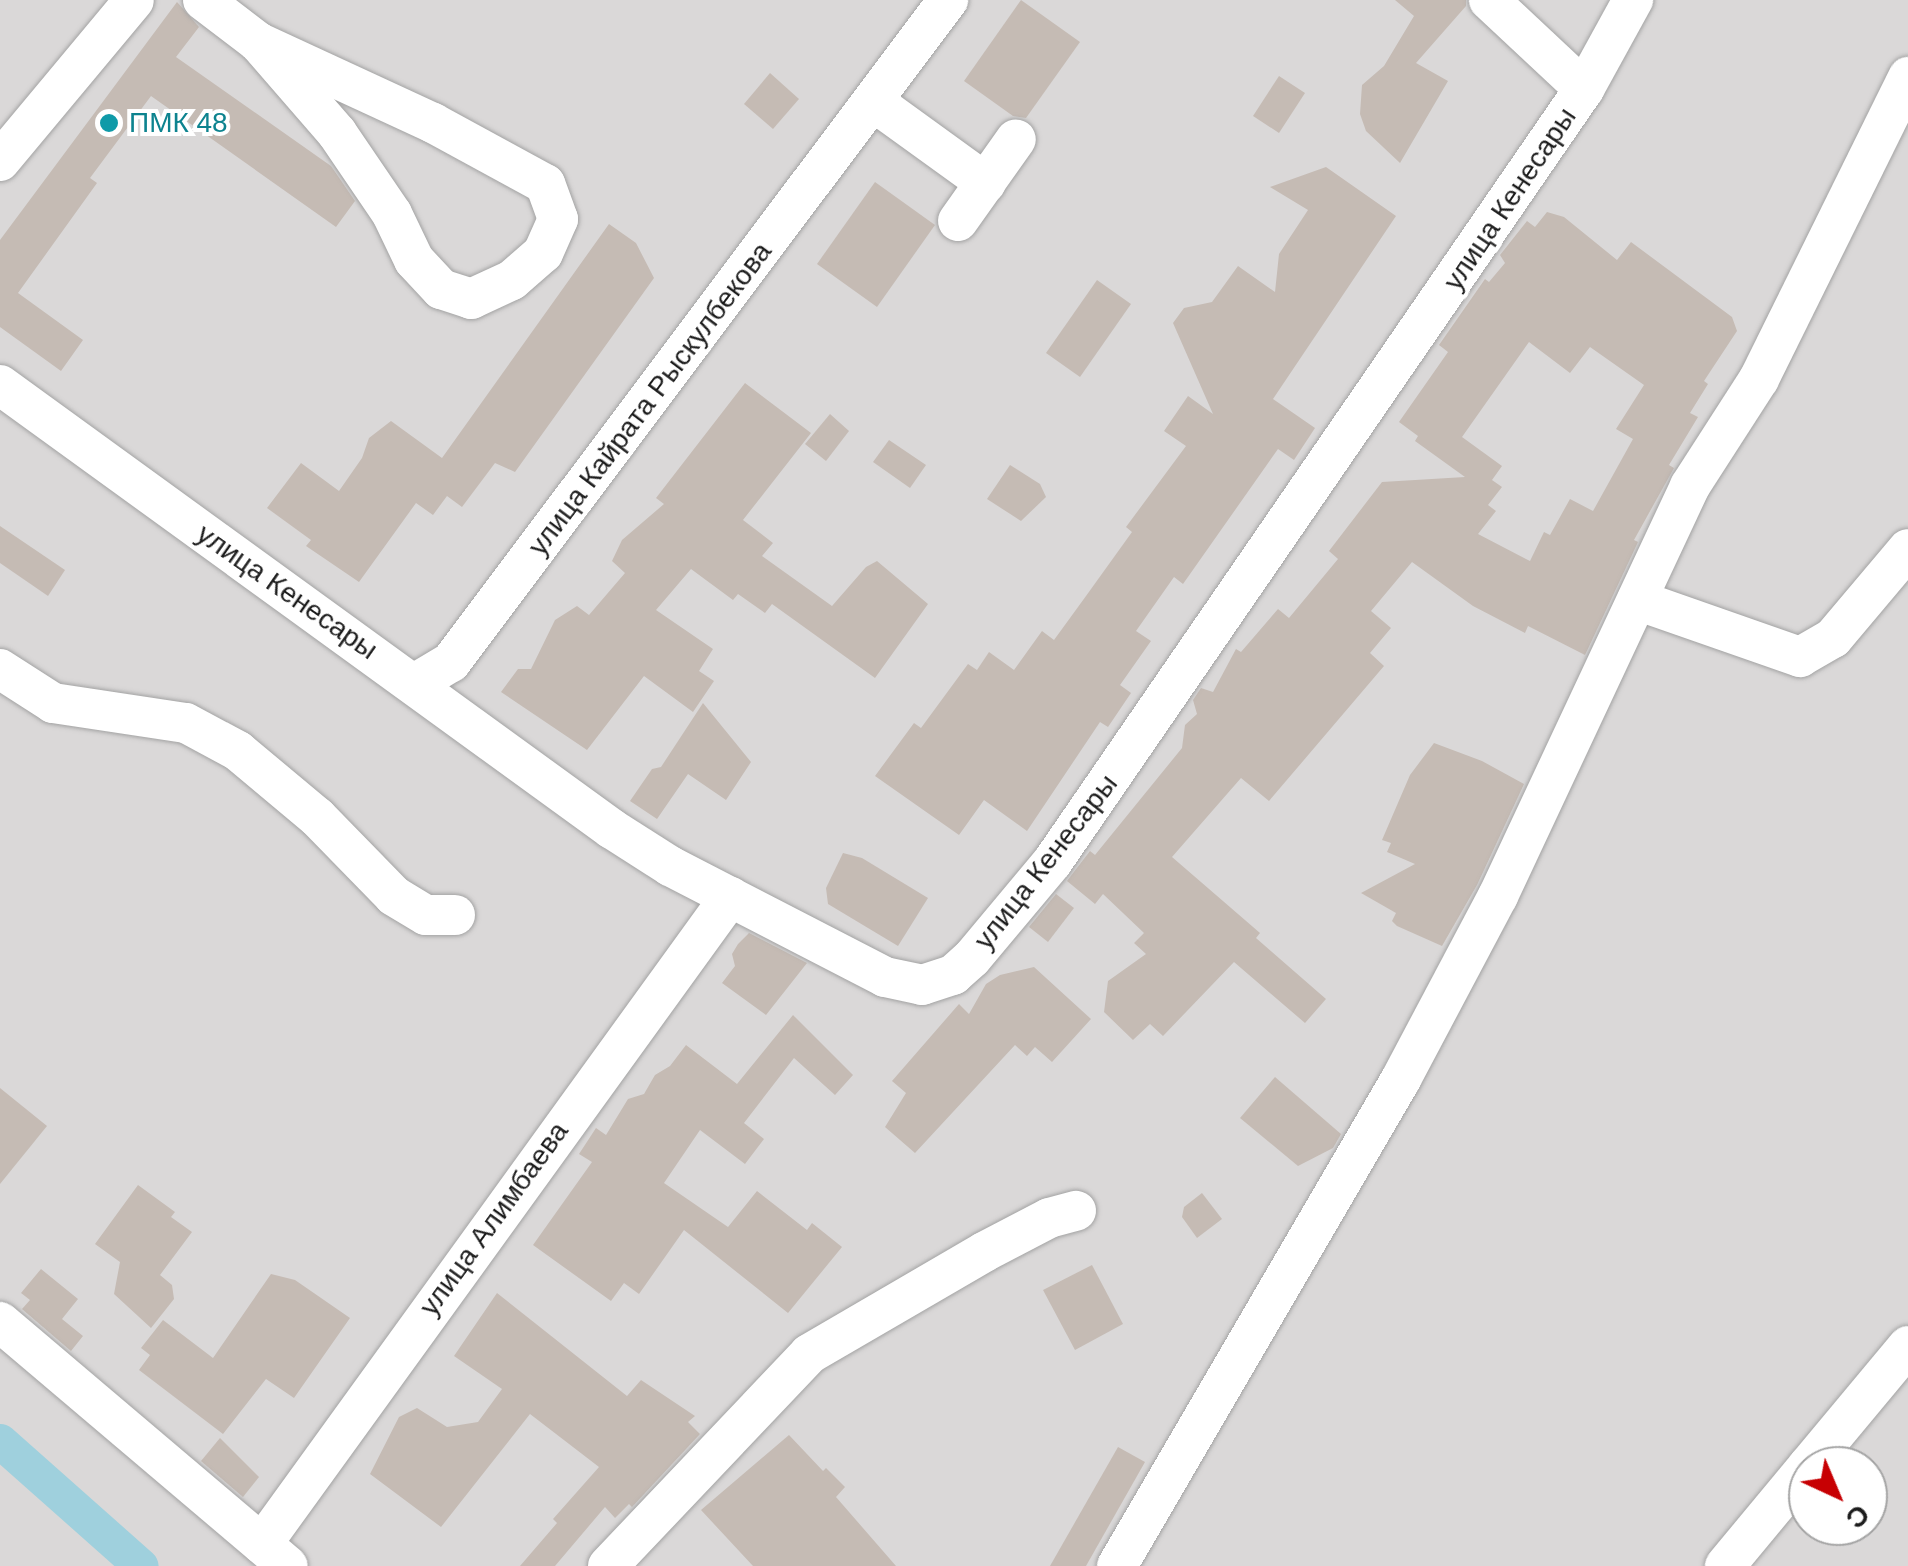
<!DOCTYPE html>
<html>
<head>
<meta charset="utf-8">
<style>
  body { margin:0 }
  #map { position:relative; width:1908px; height:1566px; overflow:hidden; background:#ede9e1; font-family:Helvetica,sans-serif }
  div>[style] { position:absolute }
  .residential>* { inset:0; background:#dad8d8 }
  .canal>* { height:35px; margin:-17.5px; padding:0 17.5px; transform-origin:17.5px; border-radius:17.5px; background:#9fd0dd }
  .building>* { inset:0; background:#c5bbb4 }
  .roads { filter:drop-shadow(0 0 2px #a3a3a3) drop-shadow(0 0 2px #a3a3a3) }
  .minor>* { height:40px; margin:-20px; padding:0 20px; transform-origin:20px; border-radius:20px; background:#fff }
  .dots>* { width:28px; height:28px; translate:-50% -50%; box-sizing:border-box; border:5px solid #fff; border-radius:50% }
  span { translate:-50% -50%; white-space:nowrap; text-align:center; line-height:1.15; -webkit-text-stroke:8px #fff; paint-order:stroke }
  .culture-label { font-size:28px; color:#0d838f }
  .left { translate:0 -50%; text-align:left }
  .street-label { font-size:28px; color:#1c1c1c }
  .north { position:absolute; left:1788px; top:1446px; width:100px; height:100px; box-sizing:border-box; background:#fff; border:2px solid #a4a4a4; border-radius:50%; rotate:136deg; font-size:28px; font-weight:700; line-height:40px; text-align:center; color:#1c1c1c }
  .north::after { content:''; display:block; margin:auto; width:35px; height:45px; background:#c70003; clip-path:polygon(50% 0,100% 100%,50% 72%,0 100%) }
</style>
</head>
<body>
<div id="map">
  <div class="residential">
    <i style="clip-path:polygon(evenodd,0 0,1908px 0,1908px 1566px,0 1566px,0 0,1808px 1466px,1868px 1466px,1868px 1526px,1808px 1526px,1808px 1466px)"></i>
  </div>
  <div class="canal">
    <i style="left:0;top:1441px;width:188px;rotate:41.6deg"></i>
  </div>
  <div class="building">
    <i style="clip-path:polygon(1021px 0,1080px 42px,1026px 118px,1013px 116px,964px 81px)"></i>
    <i style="clip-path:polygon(1395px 0,1466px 0,1466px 6px,1416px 63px,1448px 81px,1400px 163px,1366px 131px,1360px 114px,1362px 85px,1384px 66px,1414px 16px)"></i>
    <i style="clip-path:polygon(177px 2px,199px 27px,176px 57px,331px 166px,355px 201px,336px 227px,151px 96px,90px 178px,97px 183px,18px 293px,83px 340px,61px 371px,0 327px,0 240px)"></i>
    <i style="clip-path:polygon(770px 73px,799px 99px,773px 129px,744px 104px)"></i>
    <i style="clip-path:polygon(1279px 76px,1305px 93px,1279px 133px,1253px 116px)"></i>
    <i style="clip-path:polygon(1326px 167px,1396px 216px,1273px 399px,1315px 428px,1294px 460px,1278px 449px,1183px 584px,1174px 577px,1136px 631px,1151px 641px,1120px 685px,1131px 693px,1108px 727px,1100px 722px,1027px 831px,984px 800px,959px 835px,875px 776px,914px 723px,921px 728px,968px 664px,977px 670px,989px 652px,1014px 670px,1042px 631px,1054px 640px,1086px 596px,1132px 532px,1126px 527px,1186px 446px,1164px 431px,1188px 396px,1213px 414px,1173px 323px,1184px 308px,1212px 302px,1238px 266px,1275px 292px,1279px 254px,1308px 210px,1270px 187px)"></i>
    <i style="clip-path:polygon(875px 182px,935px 225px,877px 307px,817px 264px)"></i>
    <i style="clip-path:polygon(evenodd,1547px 212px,1564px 217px,1617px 260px,1631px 242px,1732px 317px,1737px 331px,1704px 381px,1708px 384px,1690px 413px,1698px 417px,1669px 465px,1674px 468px,1634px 540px,1638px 542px,1585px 655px,1528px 626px,1525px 633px,1473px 606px,1412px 562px,1371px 611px,1391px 628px,1370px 653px,1384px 666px,1269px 801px,1241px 778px,1172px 857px,1260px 933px,1256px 938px,1326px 999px,1305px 1023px,1234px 962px,1163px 1036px,1150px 1024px,1133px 1040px,1104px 1012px,1108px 981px,1146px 954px,1134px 943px,1144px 933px,1103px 894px,1095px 904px,1067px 881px,1090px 851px,1095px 855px,1182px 748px,1185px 725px,1197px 714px,1193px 700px,1201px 688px,1213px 692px,1236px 649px,1241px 652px,1278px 609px,1289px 618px,1338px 559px,1329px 551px,1382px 482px,1465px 477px,1415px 441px,1418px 436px,1399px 422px,1448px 352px,1439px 345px,1485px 279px,1489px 282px,1505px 263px,1500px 255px,1527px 221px,1535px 227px,1547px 212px,1529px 342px,1570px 373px,1590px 347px,1644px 385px,1616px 429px,1633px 439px,1593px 511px,1570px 499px,1550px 535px,1544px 532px,1530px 561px,1478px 534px,1496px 511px,1488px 505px,1502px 487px,1492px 480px,1502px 466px,1462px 437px,1529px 342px)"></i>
    <i style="clip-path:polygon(609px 224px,636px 243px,654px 278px,515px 472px,495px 463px,462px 507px,447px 496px,433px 515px,416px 503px,359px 582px,306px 546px,311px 540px,267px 508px,301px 463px,339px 491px,362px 458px,369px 438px,391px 421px,442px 458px)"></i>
    <i style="clip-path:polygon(1097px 280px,1131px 304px,1080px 377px,1046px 353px)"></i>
    <i style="clip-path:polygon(745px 383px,811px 433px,743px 520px,773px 543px,762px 556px,832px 606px,866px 567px,877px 561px,928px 604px,875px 678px,772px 604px,765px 613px,738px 594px,733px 600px,691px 569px,656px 610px,713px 649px,699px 671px,714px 681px,693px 712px,644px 676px,587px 750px,501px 692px,518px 669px,531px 669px,555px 620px,577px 606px,589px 615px,625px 573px,612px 561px,622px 540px,664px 504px,656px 498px)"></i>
    <i style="clip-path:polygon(830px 414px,849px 431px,826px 461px,805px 444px)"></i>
    <i style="clip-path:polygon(889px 440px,926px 465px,910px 488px,873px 462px)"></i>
    <i style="clip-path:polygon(1010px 465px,1040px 484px,1046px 497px,1021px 521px,987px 499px)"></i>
    <i style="clip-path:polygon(0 526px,65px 570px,48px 596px,0 563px)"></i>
    <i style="clip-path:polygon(703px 703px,751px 762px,726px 800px,688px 774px,657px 819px,630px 801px,652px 769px,661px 767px)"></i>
    <i style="clip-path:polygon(1434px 743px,1482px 761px,1524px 784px,1477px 885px,1442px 946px,1397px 926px,1392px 921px,1396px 913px,1361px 893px,1415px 864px,1387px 852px,1391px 843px,1382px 840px,1410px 775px)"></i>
    <i style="clip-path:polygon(843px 853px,862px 858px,928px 898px,898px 946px,828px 904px,826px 888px)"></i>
    <i style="clip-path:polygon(1056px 894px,1074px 908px,1048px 942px,1029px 927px)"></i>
    <i style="clip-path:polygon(749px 933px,807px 963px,766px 1015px,722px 983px,735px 966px,732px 954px,738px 944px)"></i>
    <i style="clip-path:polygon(1034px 967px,1091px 1019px,1052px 1062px,1035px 1047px,1027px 1056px,1015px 1045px,915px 1153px,885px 1127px,906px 1093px,892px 1081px,959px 1004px,969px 1014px,986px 984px,1000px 975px)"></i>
    <i style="clip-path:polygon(793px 1015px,853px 1075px,835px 1095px,794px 1058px,744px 1123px,764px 1139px,745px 1164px,700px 1130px,664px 1183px,728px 1227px,757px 1191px,807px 1230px,812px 1223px,842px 1247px,788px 1313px,684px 1230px,639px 1294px,624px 1283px,611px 1301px,533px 1245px,592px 1162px,579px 1154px,596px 1128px,606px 1135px,628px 1099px,644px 1094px,655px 1075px,670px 1066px,686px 1045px,737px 1084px)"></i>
    <i style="clip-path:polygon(1275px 1077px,1341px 1134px,1333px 1148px,1298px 1166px,1240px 1118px)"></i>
    <i style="clip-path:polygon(0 1088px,47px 1126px,0 1184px)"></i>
    <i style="clip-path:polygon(138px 1185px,175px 1212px,171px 1217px,192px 1232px,160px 1275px,172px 1285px,174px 1299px,151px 1328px,114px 1294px,120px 1262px,95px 1244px)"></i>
    <i style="clip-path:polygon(1202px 1193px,1222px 1219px,1197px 1238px,1182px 1217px,1184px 1207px)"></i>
    <i style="clip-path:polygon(1092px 1265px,1123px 1324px,1075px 1350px,1043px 1290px)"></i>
    <i style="clip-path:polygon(41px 1269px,78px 1299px,62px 1319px,83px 1336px,71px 1351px,22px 1309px,30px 1300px,21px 1293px)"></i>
    <i style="clip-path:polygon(271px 1274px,295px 1280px,350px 1318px,294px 1398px,266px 1379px,223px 1434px,139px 1370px,150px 1355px,141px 1348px,163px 1320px,213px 1358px)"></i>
    <i style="clip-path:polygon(497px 1293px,627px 1396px,641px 1380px,695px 1416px,688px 1422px,700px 1434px,632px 1507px,629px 1504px,615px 1518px,605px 1507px,555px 1566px,520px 1566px,557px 1523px,553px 1519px,599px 1467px,530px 1414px,441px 1527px,370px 1474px,399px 1417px,417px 1408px,447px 1427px,478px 1422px,502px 1389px,454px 1356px)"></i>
    <i style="clip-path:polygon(789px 1435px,823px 1471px,826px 1468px,845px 1487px,836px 1497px,896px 1566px,753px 1566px,701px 1510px)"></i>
    <i style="clip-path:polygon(220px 1438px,259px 1477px,243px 1497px,201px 1461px)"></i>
    <i style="clip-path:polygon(1118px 1447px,1145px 1462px,1086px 1566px,1050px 1566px)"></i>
  </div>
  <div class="roads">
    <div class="minor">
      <i style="left:203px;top:0;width:69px;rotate:37.4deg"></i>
      <i style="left:258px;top:42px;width:121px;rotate:49deg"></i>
      <i style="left:337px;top:133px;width:98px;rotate:55.8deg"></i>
      <i style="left:392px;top:214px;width:51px;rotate:64.4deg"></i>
      <i style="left:414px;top:260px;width:40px;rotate:47deg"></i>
      <i style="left:441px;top:289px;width:32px;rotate:18deg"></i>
      <i style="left:471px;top:299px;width:45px;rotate:-24.9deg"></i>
      <i style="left:512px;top:280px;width:41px;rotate:-41.1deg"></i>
      <i style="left:543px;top:253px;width:37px;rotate:-66deg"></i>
      <i style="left:558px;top:219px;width:37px;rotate:-110deg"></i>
      <i style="left:545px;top:184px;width:128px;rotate:-151.4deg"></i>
      <i style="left:433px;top:123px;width:193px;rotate:-155.2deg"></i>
      <i style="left:1489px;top:0;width:130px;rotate:43.1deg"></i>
      <i style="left:874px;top:102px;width:138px;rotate:35.9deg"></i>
      <i style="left:0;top:161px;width:209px;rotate:-50.2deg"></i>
      <i style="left:958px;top:221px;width:100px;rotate:-54.7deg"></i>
      <i style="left:0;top:385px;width:756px;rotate:35.96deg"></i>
      <i style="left:612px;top:829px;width:69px;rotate:32.5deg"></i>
      <i style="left:670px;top:866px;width:242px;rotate:27.3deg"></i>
      <i style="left:885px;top:977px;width:38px;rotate:12deg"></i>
      <i style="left:922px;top:985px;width:33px;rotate:-18deg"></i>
      <i style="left:953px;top:975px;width:25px;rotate:-42deg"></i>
      <i style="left:972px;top:958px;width:126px;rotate:-50.1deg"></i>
      <i style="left:1053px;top:861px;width:937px;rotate:-55.48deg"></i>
      <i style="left:1584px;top:89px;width:102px;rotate:-61.2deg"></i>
      <i style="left:1637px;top:600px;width:173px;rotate:19.3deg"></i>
      <i style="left:1800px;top:657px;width:38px;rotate:-30deg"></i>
      <i style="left:1833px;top:638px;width:116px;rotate:-49.9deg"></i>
      <i style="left:0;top:669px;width:63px;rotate:32.7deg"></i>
      <i style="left:53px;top:703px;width:134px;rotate:8.6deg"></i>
      <i style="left:186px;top:723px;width:59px;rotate:28.3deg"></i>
      <i style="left:238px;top:751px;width:103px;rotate:39.9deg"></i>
      <i style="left:317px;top:817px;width:110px;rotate:45.7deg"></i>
      <i style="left:394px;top:896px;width:37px;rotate:31deg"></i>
      <i style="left:426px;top:915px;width:29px"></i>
      <i style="left:416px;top:683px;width:41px;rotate:-31deg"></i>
      <i style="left:451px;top:662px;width:828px;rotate:-53.1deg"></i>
      <i style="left:0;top:1322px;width:377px;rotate:40.3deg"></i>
      <i style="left:1808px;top:1466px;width:156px;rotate:-50.2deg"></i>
      <i style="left:262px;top:1544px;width:799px;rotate:-54.12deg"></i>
      <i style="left:608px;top:1566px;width:292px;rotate:-46.5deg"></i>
      <i style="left:809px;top:1354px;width:203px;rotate:-30.2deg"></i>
      <i style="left:984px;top:1252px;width:73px;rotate:-27.6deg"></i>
      <i style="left:1049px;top:1218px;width:28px;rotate:-15deg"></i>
      <i style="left:1117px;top:1566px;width:564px;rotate:-59.75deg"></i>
      <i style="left:1401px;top:1079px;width:207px;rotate:-62.1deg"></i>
      <i style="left:1498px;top:896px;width:453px;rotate:-64.9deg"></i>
      <i style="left:1690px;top:486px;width:127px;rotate:-57.2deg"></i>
      <i style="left:1759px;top:379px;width:337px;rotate:-63.7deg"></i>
      <i style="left:1725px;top:1566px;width:130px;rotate:-50.3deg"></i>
    </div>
  </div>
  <div class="dots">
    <i style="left:109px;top:123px;background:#0f9aa8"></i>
  </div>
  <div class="culture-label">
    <span class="left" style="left:129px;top:123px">ПМК 48</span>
  </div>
  <div class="street-label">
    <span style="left:1510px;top:199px;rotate:-56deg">улица Кенесары</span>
    <span style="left:650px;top:399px;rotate:-53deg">улица Кайрата Рыскулбекова</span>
    <span style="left:287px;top:592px;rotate:35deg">улица Кенесары</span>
    <span style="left:1046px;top:862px;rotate:-52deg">улица Кенесары</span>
    <span style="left:494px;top:1219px;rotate:-54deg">улица Алимбаева</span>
  </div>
  <div class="north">С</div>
</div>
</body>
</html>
